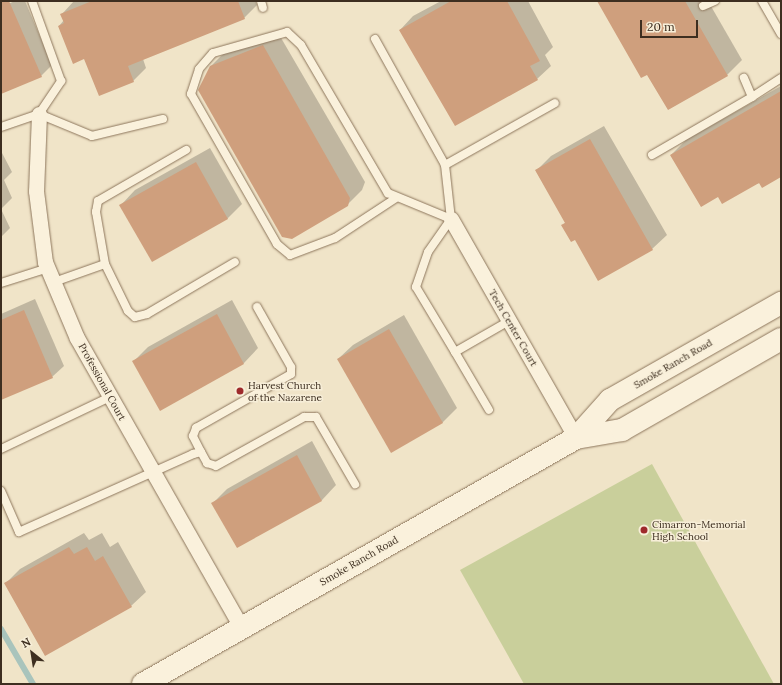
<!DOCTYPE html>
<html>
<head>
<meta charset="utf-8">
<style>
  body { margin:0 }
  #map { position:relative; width:782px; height:685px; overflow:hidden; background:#f0e4c8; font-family:Lora,serif }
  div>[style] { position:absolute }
  .green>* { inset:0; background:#c9cf9b }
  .shadow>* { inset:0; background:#0003 }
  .stream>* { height:6px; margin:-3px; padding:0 3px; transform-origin:3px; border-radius:3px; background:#a9c4bc }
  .building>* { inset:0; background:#cf9f7d }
  .roads { filter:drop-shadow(0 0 1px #8d765c) drop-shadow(0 0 1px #8d765c) }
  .lane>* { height:8px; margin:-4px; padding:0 4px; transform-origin:4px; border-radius:4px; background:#faf1dc }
  .street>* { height:15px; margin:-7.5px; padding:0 7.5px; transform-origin:7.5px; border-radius:7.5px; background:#faf1dc }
  .secondary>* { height:22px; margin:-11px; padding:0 11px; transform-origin:11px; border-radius:11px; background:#faf1dc }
  .dots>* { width:11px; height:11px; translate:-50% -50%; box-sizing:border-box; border:2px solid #f7eed8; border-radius:50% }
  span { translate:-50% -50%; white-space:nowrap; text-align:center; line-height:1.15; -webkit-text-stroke:3px #f7eed8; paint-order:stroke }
  .street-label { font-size:10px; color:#3d2e20 }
  .poi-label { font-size:10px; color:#3d2e20 }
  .left { translate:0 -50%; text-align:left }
  .frame { position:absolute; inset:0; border:2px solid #3d2e20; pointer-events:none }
  .north { position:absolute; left:12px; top:633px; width:40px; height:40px; -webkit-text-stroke:3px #f7eed8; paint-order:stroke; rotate:330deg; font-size:11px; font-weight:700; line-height:16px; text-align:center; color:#3d2e20 }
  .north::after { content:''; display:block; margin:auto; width:14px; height:18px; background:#3d2e20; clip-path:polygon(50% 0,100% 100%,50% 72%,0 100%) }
  .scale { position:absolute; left:640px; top:20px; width:58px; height:18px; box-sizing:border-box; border:2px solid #3d2e20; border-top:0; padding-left:5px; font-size:12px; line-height:14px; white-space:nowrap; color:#3d2e20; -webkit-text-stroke:3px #f7eed8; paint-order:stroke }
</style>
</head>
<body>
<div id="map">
  <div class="green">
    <i style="clip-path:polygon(652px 464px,774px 684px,524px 684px,460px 570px)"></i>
  </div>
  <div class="shadow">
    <i style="clip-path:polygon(15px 1px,25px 1px,52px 65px,41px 76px,1px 93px,1px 7px)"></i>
    <i style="clip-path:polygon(74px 1px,256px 1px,257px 5px,244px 18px,143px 59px,146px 68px,133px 81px,85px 58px,59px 26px,64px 20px,62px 14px)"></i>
    <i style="clip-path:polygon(441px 1px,528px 1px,553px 47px,545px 55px,551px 66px,537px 79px,400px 30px,413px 16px)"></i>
    <i style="clip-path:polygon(602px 1px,708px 1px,742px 60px,727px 75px,669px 109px)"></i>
    <i style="clip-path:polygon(277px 31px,365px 182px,362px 190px,347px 205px,210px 67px,225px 52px)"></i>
    <i style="clip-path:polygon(781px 86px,781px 176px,719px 196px,671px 155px,686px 140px)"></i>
    <i style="clip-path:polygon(604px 126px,667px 235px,652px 249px,575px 239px,562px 226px,566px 222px,536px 171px,551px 156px)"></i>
    <i style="clip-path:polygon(210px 148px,242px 204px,227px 219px,121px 205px,135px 190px)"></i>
    <i style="clip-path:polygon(1px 151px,12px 172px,4px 180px,12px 198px,1px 209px,10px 228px,1px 237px)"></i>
    <i style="clip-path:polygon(35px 299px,64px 366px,52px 377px,1px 390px,1px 314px)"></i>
    <i style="clip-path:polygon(232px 300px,258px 348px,244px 363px,160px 409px,134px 361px,148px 347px)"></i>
    <i style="clip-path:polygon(404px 315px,457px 408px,442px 423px,338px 359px,353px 345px)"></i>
    <i style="clip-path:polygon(312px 441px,336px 485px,322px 500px,237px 547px,213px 503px,227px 489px)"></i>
    <i style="clip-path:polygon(84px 533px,89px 540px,102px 533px,110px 547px,118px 542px,146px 592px,131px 606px,6px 583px,20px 569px)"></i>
  </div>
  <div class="stream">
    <i style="left:1px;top:629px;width:64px;rotate:59.8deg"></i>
  </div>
  <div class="building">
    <i style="clip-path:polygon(1px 1px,9px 1px,42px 77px,1px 94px)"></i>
    <i style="clip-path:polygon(92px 1px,238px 1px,245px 19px,128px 66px,134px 82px,99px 96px,84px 59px,73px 64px,58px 26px,64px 23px,60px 14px)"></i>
    <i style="clip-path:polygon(451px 1px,507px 1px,540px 61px,530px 66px,538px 80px,455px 126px,399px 30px)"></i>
    <i style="clip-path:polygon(597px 1px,685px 1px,728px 76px,668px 110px,647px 75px,641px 78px)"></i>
    <i style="clip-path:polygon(263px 45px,350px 198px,348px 206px,292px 239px,282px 237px,198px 90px,210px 66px)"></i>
    <i style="clip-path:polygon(781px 91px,781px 177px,762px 188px,759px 183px,722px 204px,718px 197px,701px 207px,670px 155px)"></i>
    <i style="clip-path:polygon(590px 139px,653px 250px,598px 281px,575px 240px,571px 242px,561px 225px,565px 223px,535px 170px)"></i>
    <i style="clip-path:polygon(196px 162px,228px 219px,152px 262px,119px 205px)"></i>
    <i style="clip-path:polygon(24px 310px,53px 378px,1px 400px,1px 320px)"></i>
    <i style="clip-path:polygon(217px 314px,244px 364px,160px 411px,132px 361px)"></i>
    <i style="clip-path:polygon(389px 329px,443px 423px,391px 453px,337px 359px)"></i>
    <i style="clip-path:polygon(297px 455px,322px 501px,237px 548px,211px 503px)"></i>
    <i style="clip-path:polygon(69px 547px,74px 554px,87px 547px,95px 561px,103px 556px,132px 607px,45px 656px,4px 583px)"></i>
  </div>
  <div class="roads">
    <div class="lane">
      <i style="left:261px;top:1px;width:7px;rotate:74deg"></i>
      <i style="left:762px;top:1px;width:38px;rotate:60deg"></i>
      <i style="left:703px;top:6px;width:13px;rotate:-23deg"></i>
      <i style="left:375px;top:39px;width:144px;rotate:60.9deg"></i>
      <i style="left:445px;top:165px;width:54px;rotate:83.7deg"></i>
      <i style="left:451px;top:219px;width:40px;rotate:124.9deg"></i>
      <i style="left:428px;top:252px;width:37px;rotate:109deg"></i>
      <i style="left:416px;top:287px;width:76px;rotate:59deg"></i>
      <i style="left:455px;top:352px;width:62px;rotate:-29.9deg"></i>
      <i style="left:752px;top:97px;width:35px;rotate:-33deg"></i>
      <i style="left:39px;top:114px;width:57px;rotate:22.5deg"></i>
      <i style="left:92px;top:136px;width:73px;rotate:-13.5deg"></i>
      <i style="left:1px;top:127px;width:40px;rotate:-18.9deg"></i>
      <i style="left:39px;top:114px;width:40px;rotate:-56deg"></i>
      <i style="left:61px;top:81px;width:85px;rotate:-109.9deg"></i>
      <i style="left:652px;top:155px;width:116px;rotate:-30.1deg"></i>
      <i style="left:752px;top:97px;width:21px;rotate:-113deg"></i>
      <i style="left:445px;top:165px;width:126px;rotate:-29.4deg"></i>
      <i style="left:396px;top:198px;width:73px;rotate:146.7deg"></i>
      <i style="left:335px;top:238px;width:48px;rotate:159.3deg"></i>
      <i style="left:290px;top:255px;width:17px;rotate:-140deg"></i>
      <i style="left:277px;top:244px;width:173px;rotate:-119.8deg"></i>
      <i style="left:191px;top:94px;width:26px;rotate:-72deg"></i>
      <i style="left:199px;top:69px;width:21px;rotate:-49deg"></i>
      <i style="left:213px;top:53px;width:77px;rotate:-15.8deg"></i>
      <i style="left:287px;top:32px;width:19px;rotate:43deg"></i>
      <i style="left:301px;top:45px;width:172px;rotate:59.6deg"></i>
      <i style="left:388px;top:193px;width:68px;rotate:22.4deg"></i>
      <i style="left:105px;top:264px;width:52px;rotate:63.9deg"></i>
      <i style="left:128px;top:311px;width:9px;rotate:41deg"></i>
      <i style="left:135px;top:317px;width:12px;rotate:-14deg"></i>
      <i style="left:147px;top:314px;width:102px;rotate:-30.6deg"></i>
      <i style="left:54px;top:282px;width:54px;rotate:-19.4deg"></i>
      <i style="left:105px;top:264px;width:53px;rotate:-99.8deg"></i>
      <i style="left:96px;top:212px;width:11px;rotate:-80deg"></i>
      <i style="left:98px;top:201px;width:102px;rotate:-30.1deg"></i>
      <i style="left:1px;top:283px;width:49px;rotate:-17.7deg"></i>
      <i style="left:455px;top:352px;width:67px;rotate:59.6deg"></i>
      <i style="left:1px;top:449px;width:121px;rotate:-25.5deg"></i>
      <i style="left:201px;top:452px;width:18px;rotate:-117deg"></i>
      <i style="left:193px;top:436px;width:9px;rotate:-69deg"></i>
      <i style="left:196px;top:428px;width:109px;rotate:-29.6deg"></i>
      <i style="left:291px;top:374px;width:7px;rotate:-90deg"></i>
      <i style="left:291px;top:367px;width:69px;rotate:-119.5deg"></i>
      <i style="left:1px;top:491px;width:45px;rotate:66.3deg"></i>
      <i style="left:19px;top:532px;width:191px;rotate:-24.1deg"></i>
      <i style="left:193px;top:454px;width:8px;rotate:-14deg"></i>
      <i style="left:201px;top:452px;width:13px;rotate:61deg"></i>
      <i style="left:207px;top:463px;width:9px;rotate:18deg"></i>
      <i style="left:216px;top:466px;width:101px;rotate:-29.1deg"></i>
      <i style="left:304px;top:417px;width:12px"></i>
      <i style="left:316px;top:417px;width:78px;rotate:59.8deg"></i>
    </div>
    <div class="street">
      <i style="left:39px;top:114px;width:77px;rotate:92.2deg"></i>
      <i style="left:36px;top:191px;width:72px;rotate:82.8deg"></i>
      <i style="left:45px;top:262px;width:82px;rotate:67.2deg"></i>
      <i style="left:77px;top:338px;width:332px;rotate:60.4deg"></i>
      <i style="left:451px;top:219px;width:252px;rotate:60.3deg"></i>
    </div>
    <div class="secondary">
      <i style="left:576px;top:438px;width:47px;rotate:-9.9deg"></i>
      <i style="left:622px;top:430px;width:183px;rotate:-29.8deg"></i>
      <i style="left:143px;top:684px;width:498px;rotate:-29.6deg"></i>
      <i style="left:576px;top:438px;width:51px;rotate:-48.2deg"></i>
      <i style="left:610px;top:400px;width:197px;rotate:-29.6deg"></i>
    </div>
  </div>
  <div class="dots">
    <i style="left:240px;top:391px;background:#9e2a2b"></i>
    <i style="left:644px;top:530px;background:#9e2a2b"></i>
  </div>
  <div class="street-label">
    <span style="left:513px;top:328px;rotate:60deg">Tech Center Court</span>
    <span style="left:673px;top:364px;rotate:-30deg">Smoke Ranch Road</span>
    <span style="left:102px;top:382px;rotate:61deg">Professional Court</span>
    <span style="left:359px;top:561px;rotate:-30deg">Smoke Ranch Road</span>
  </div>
  <div class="poi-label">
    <span class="left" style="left:248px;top:391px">Harvest Church<br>of the Nazarene</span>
    <span class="left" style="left:652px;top:530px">Cimarron-Memorial<br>High School</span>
  </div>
  <div class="frame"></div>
  <div class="north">N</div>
  <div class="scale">20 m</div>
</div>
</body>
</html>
